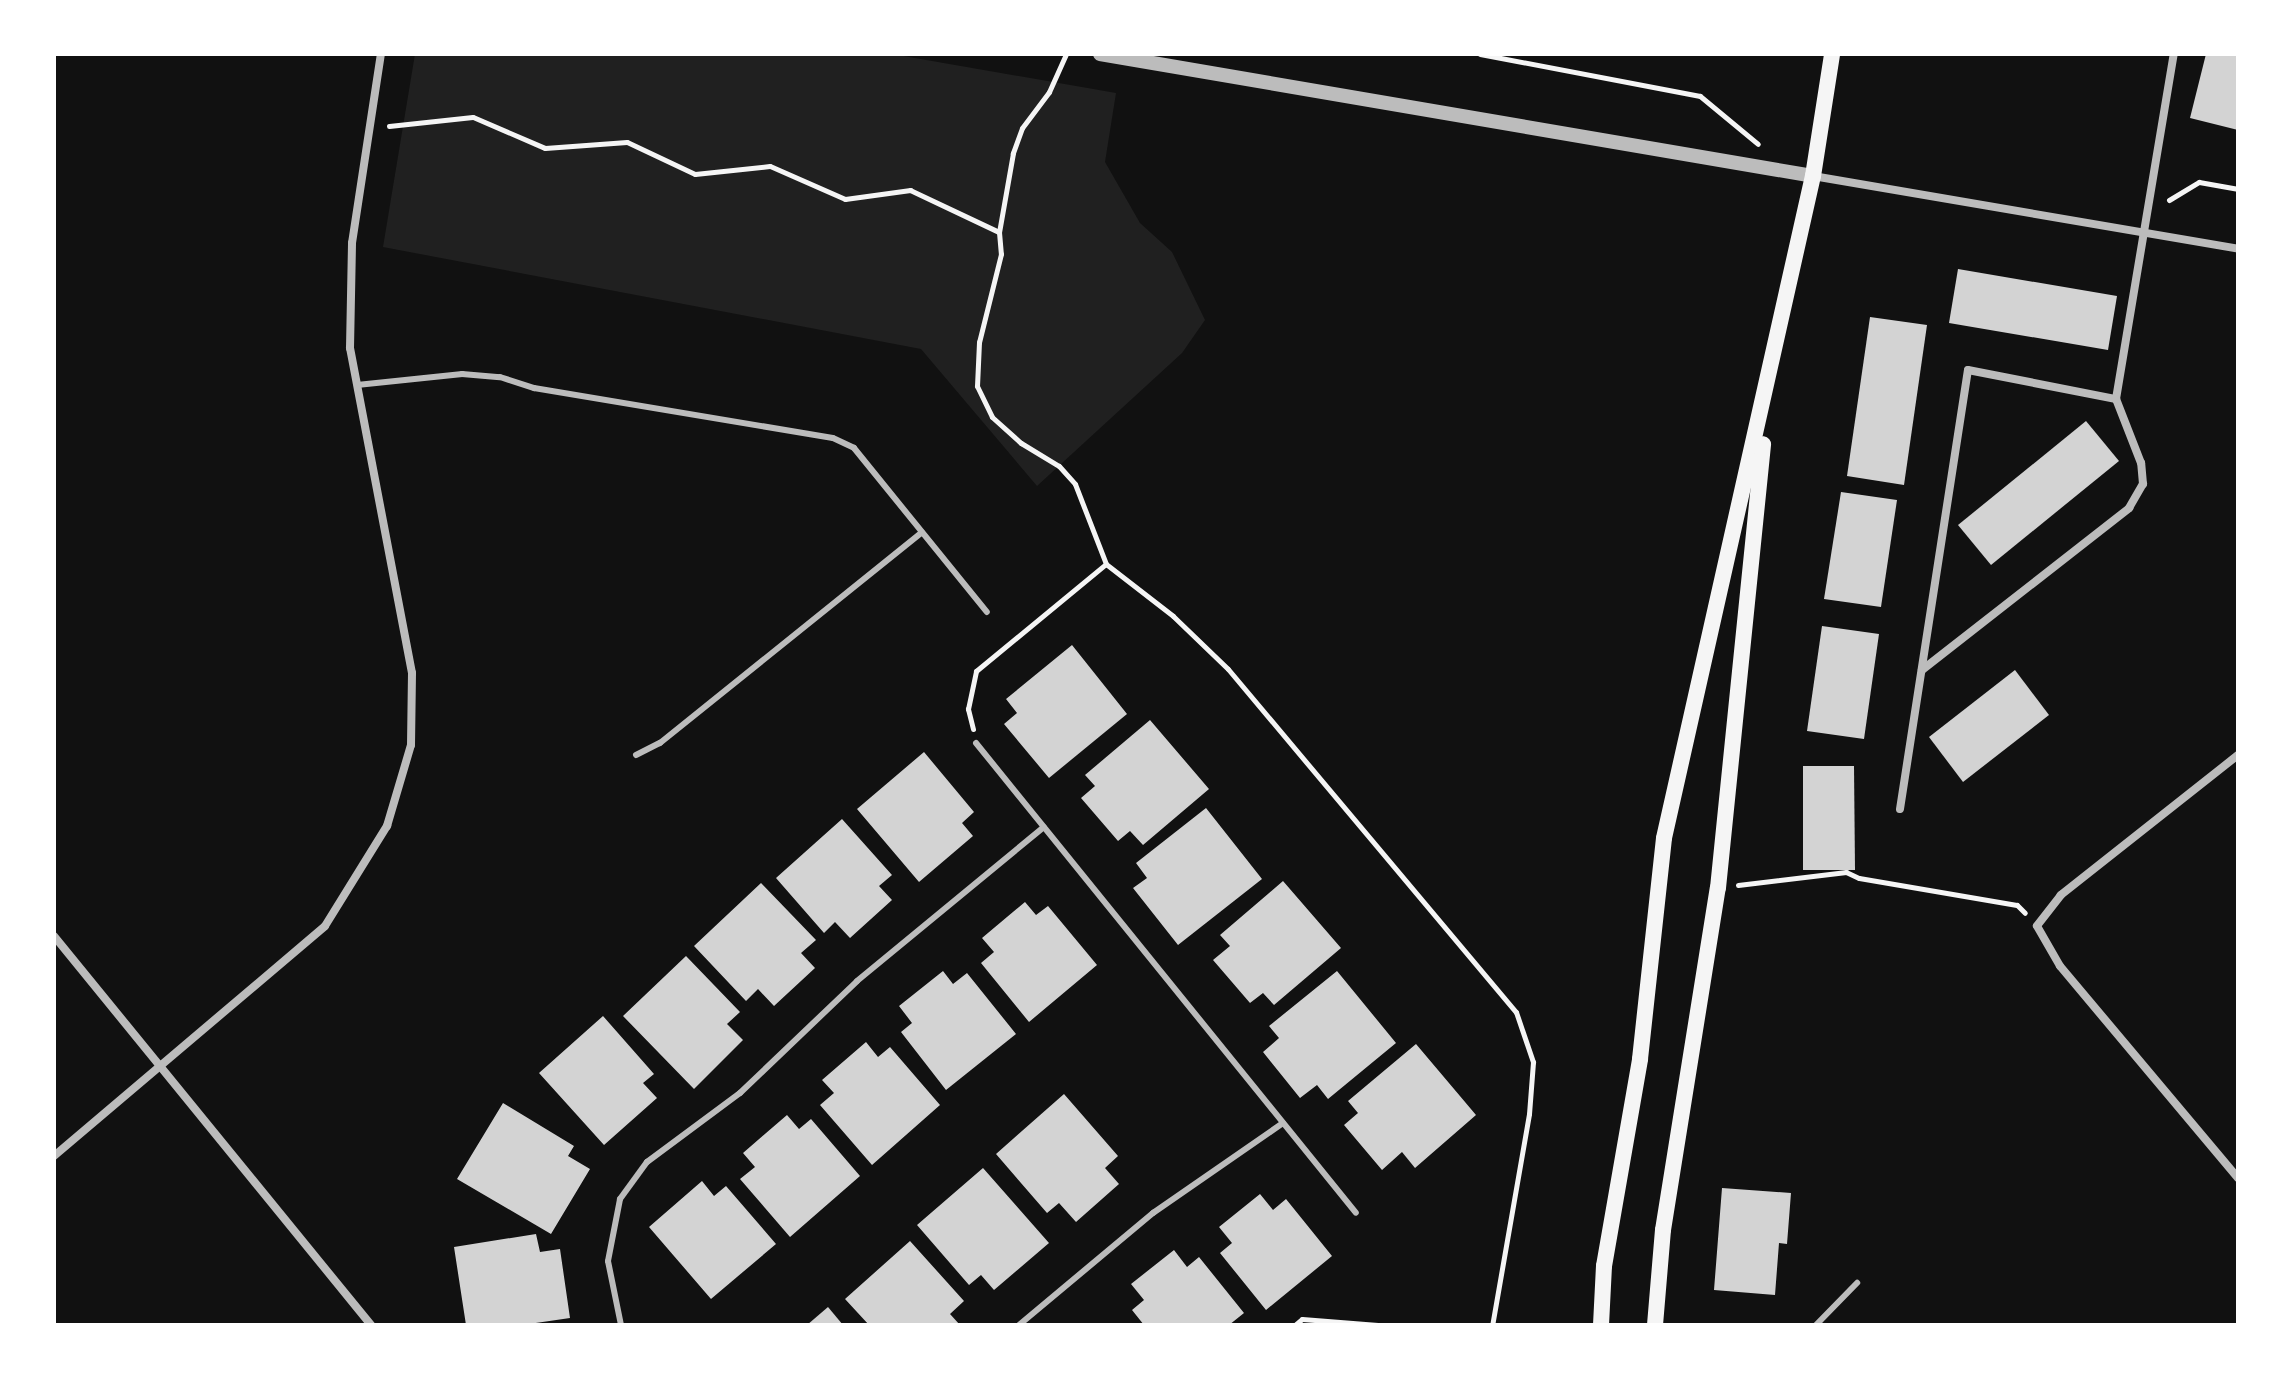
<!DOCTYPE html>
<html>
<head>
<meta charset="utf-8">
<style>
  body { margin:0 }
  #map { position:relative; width:2292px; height:1379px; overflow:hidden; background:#111; font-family:"Public Sans",sans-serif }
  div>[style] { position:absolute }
  .green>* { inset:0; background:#202020 }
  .building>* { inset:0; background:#d3d3d3 }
  .path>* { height:5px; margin:-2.5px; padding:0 2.5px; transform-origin:2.5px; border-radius:2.5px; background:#f5f5f5 }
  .service>* { height:6px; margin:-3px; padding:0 3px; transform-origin:3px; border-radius:3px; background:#bcbcbc }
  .minor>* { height:8px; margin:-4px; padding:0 4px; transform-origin:4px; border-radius:4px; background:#bcbcbc }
  .tertiary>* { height:14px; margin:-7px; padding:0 7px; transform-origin:7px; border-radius:7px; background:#bcbcbc }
  .secondary>* { height:16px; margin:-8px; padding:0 8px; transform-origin:8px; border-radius:8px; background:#f5f5f5 }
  span { translate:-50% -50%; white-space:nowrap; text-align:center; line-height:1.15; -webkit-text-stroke:7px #fff; paint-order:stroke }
  .frame { position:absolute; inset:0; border:56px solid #fff; pointer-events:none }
</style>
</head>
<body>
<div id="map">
  <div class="green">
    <i style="clip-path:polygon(415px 54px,892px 54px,1116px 93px,1105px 162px,1140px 223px,1172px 252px,1205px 320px,1182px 353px,1037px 486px,921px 349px,383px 247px)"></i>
  </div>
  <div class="building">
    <i style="clip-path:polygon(2206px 54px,2238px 54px,2238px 130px,2190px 118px)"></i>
    <i style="clip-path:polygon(1958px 269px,2117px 296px,2108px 350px,1949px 323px)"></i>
    <i style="clip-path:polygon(1870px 317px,1927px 325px,1904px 485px,1847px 476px)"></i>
    <i style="clip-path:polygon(2086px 421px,2119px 461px,1991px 565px,1958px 525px)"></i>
    <i style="clip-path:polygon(1841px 492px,1897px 500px,1881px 607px,1824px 599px)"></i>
    <i style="clip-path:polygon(1822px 626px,1879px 634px,1864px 739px,1807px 731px)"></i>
    <i style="clip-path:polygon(1072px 645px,1127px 714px,1049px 778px,1004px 724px,1017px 713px,1006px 699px)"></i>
    <i style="clip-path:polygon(2015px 670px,2049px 715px,1963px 782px,1929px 737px)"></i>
    <i style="clip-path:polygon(1150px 720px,1209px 789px,1143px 845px,1130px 831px,1118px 841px,1081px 798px,1095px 786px,1085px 775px)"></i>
    <i style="clip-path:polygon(924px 752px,974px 812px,962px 823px,973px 836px,919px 882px,857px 809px)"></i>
    <i style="clip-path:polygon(1803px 766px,1854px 766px,1855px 870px,1803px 870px)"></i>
    <i style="clip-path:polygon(1206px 808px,1262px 879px,1178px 945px,1133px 888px,1147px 878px,1136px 863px)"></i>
    <i style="clip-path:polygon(842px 819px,892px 875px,879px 886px,892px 900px,850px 938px,835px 922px,824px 933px,776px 878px)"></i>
    <i style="clip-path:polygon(1283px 881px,1341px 948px,1274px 1005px,1263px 993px,1250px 1003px,1213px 960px,1230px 946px,1220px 935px)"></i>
    <i style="clip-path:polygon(761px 883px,816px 940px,801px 953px,815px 968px,774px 1006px,758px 989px,746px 1001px,694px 946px)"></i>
    <i style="clip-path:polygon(1025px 902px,1036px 915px,1048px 906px,1097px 965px,1029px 1022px,981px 963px,994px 952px,982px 938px)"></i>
    <i style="clip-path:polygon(686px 956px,740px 1012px,727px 1024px,743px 1040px,694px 1089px,623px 1016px)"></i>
    <i style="clip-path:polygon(943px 971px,953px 984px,967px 973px,1016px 1034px,946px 1090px,901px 1032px,912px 1023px,899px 1006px)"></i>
    <i style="clip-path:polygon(1337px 971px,1396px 1043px,1328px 1099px,1317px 1085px,1300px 1098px,1263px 1052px,1279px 1038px,1269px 1026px)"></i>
    <i style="clip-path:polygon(603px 1016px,654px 1074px,643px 1083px,657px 1098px,604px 1145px,539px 1073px)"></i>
    <i style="clip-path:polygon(866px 1042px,878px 1057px,890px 1047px,940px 1105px,872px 1165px,820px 1105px,834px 1093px,822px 1080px)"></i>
    <i style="clip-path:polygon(1416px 1044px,1476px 1115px,1415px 1168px,1402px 1152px,1382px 1170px,1344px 1125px,1358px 1113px,1348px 1101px)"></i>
    <i style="clip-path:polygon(1064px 1094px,1118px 1156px,1105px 1168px,1119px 1184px,1076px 1222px,1059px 1203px,1047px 1213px,996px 1154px)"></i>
    <i style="clip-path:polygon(503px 1103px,574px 1146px,568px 1156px,590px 1169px,551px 1234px,457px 1179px)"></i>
    <i style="clip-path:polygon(787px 1115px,799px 1129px,811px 1119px,860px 1176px,790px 1237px,740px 1179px,755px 1167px,743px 1153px)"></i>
    <i style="clip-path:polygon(983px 1168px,1049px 1243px,994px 1290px,981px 1275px,969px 1285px,917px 1225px)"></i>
    <i style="clip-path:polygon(702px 1181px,714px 1196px,726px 1186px,776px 1244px,711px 1299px,649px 1227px)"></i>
    <i style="clip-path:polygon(1722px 1188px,1791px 1193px,1787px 1244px,1779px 1243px,1775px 1295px,1714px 1290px)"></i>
    <i style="clip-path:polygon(1260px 1194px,1273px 1210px,1286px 1199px,1332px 1256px,1266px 1310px,1220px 1253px,1232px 1243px,1219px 1227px)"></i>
    <i style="clip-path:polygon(536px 1234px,540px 1252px,560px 1249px,570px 1318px,522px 1325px,466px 1325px,454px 1247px)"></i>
    <i style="clip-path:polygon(910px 1241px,964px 1301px,950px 1314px,960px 1325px,869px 1325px,845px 1299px)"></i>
    <i style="clip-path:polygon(1174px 1250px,1187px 1267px,1199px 1257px,1244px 1313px,1229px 1325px,1144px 1325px,1132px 1310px,1144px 1300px,1131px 1284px)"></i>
    <i style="clip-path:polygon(828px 1307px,843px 1325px,807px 1325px)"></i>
  </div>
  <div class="path">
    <i style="left:1066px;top:54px;width:42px;rotate:114.1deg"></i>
    <i style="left:1049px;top:92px;width:45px;rotate:126.9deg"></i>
    <i style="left:1022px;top:128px;width:27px;rotate:110deg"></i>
    <i style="left:1013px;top:153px;width:80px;rotate:100deg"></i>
    <i style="left:999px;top:232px;width:22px;rotate:85deg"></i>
    <i style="left:1001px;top:254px;width:91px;rotate:104deg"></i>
    <i style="left:979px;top:342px;width:44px;rotate:92.6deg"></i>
    <i style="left:977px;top:386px;width:34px;rotate:64deg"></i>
    <i style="left:992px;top:417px;width:39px;rotate:42deg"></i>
    <i style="left:1021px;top:443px;width:44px;rotate:31.2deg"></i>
    <i style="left:1059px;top:466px;width:24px;rotate:48deg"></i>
    <i style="left:1075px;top:484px;width:86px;rotate:68.8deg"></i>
    <i style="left:1106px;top:564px;width:85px;rotate:37.8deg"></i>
    <i style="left:1173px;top:616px;width:76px;rotate:43.9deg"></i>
    <i style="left:1228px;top:669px;width:448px;rotate:50deg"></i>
    <i style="left:1516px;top:1012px;width:53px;rotate:71.2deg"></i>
    <i style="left:1533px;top:1062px;width:52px;rotate:94.4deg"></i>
    <i style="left:1529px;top:1114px;width:214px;rotate:99.9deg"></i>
    <i style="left:1480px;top:54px;width:224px;rotate:10.8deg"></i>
    <i style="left:1700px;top:96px;width:75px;rotate:39.6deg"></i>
    <i style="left:389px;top:126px;width:84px;rotate:-6.1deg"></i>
    <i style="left:473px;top:117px;width:78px;rotate:23.3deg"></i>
    <i style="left:545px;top:148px;width:82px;rotate:-4.2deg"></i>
    <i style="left:627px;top:142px;width:75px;rotate:25.2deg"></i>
    <i style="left:695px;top:174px;width:75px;rotate:-6.1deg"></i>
    <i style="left:770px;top:166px;width:82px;rotate:23.7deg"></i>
    <i style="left:845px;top:199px;width:66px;rotate:-7.9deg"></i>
    <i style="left:910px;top:190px;width:98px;rotate:25.3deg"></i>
    <i style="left:2169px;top:200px;width:35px;rotate:-31deg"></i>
    <i style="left:2199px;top:182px;width:40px;rotate:10deg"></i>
    <i style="left:973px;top:729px;width:21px;rotate:-104deg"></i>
    <i style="left:968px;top:709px;width:39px;rotate:-78deg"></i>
    <i style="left:976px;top:671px;width:168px;rotate:-39.5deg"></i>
    <i style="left:1738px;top:885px;width:109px;rotate:-6.9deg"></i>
    <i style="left:1846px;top:872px;width:14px;rotate:25deg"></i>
    <i style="left:1859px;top:878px;width:160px;rotate:9.7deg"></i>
    <i style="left:2017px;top:905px;width:11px;rotate:45deg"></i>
    <i style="left:1295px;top:1325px;width:9px;rotate:-41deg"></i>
    <i style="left:1302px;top:1319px;width:76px;rotate:4.5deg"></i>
  </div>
  <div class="service">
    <i style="left:357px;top:385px;width:106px;rotate:-6deg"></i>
    <i style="left:462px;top:374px;width:38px;rotate:5deg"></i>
    <i style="left:500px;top:377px;width:36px;rotate:18deg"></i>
    <i style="left:534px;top:388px;width:303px;rotate:9.5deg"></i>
    <i style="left:833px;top:438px;width:23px;rotate:25deg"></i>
    <i style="left:854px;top:448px;width:211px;rotate:51deg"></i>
    <i style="left:976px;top:743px;width:604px;rotate:51.04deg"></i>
    <i style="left:636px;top:755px;width:27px;rotate:-27deg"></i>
    <i style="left:660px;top:743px;width:336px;rotate:-38.8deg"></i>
    <i style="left:621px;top:1325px;width:65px;rotate:-101.5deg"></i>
    <i style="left:608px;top:1261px;width:63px;rotate:-79deg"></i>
    <i style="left:620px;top:1199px;width:46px;rotate:-53.9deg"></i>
    <i style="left:647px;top:1162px;width:116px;rotate:-36.6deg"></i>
    <i style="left:740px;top:1093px;width:162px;rotate:-43.7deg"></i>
    <i style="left:857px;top:981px;width:242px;rotate:-39.5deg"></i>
    <i style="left:1019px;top:1325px;width:175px;rotate:-39.9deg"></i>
    <i style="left:1153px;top:1213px;width:158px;rotate:-34.7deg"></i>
    <i style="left:1816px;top:1325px;width:59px;rotate:-45.7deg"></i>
  </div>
  <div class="minor">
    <i style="left:1813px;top:176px;width:431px;rotate:9.7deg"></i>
    <i style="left:1922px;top:670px;width:263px;rotate:-38deg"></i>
    <i style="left:2129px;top:508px;width:28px;rotate:-60deg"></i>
    <i style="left:2143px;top:484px;width:21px;rotate:-95deg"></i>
    <i style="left:2141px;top:463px;width:69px;rotate:-111.3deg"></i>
    <i style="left:2116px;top:399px;width:350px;rotate:-80.5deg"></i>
    <i style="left:2238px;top:755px;width:226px;rotate:141.7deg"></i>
    <i style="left:2061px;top:895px;width:39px;rotate:128deg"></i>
    <i style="left:2037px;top:926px;width:46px;rotate:60.1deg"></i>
    <i style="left:2060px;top:966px;width:277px;rotate:50deg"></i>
    <i style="left:1900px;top:809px;width:444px;rotate:-81.2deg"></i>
    <i style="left:1968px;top:370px;width:151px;rotate:11.1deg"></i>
    <i style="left:54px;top:936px;width:502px;rotate:50.82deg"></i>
    <i style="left:54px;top:1156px;width:355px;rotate:-40.3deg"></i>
    <i style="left:325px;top:926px;width:118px;rotate:-58.2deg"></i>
    <i style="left:387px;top:826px;width:84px;rotate:-73.5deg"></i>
    <i style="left:411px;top:745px;width:72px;rotate:-89.2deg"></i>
    <i style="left:412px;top:673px;width:331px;rotate:-100.8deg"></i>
    <i style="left:350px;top:348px;width:105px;rotate:-88.9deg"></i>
    <i style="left:352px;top:243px;width:191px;rotate:-81.3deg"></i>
  </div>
  <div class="tertiary">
    <i style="left:1100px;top:54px;width:723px;rotate:9.71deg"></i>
  </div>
  <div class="secondary">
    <i style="left:1601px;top:1325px;width:59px;rotate:-87.1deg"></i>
    <i style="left:1604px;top:1266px;width:210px;rotate:-80.1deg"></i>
    <i style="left:1640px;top:1059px;width:222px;rotate:-83.8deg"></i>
    <i style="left:1664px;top:838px;width:679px;rotate:-77.32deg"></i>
    <i style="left:1813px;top:176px;width:123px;rotate:-81.1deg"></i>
    <i style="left:1655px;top:1325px;width:95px;rotate:-85.2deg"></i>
    <i style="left:1663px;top:1230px;width:346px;rotate:-80.9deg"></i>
    <i style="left:1718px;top:888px;width:446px;rotate:-84.2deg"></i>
  </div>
  <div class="frame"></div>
</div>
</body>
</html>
